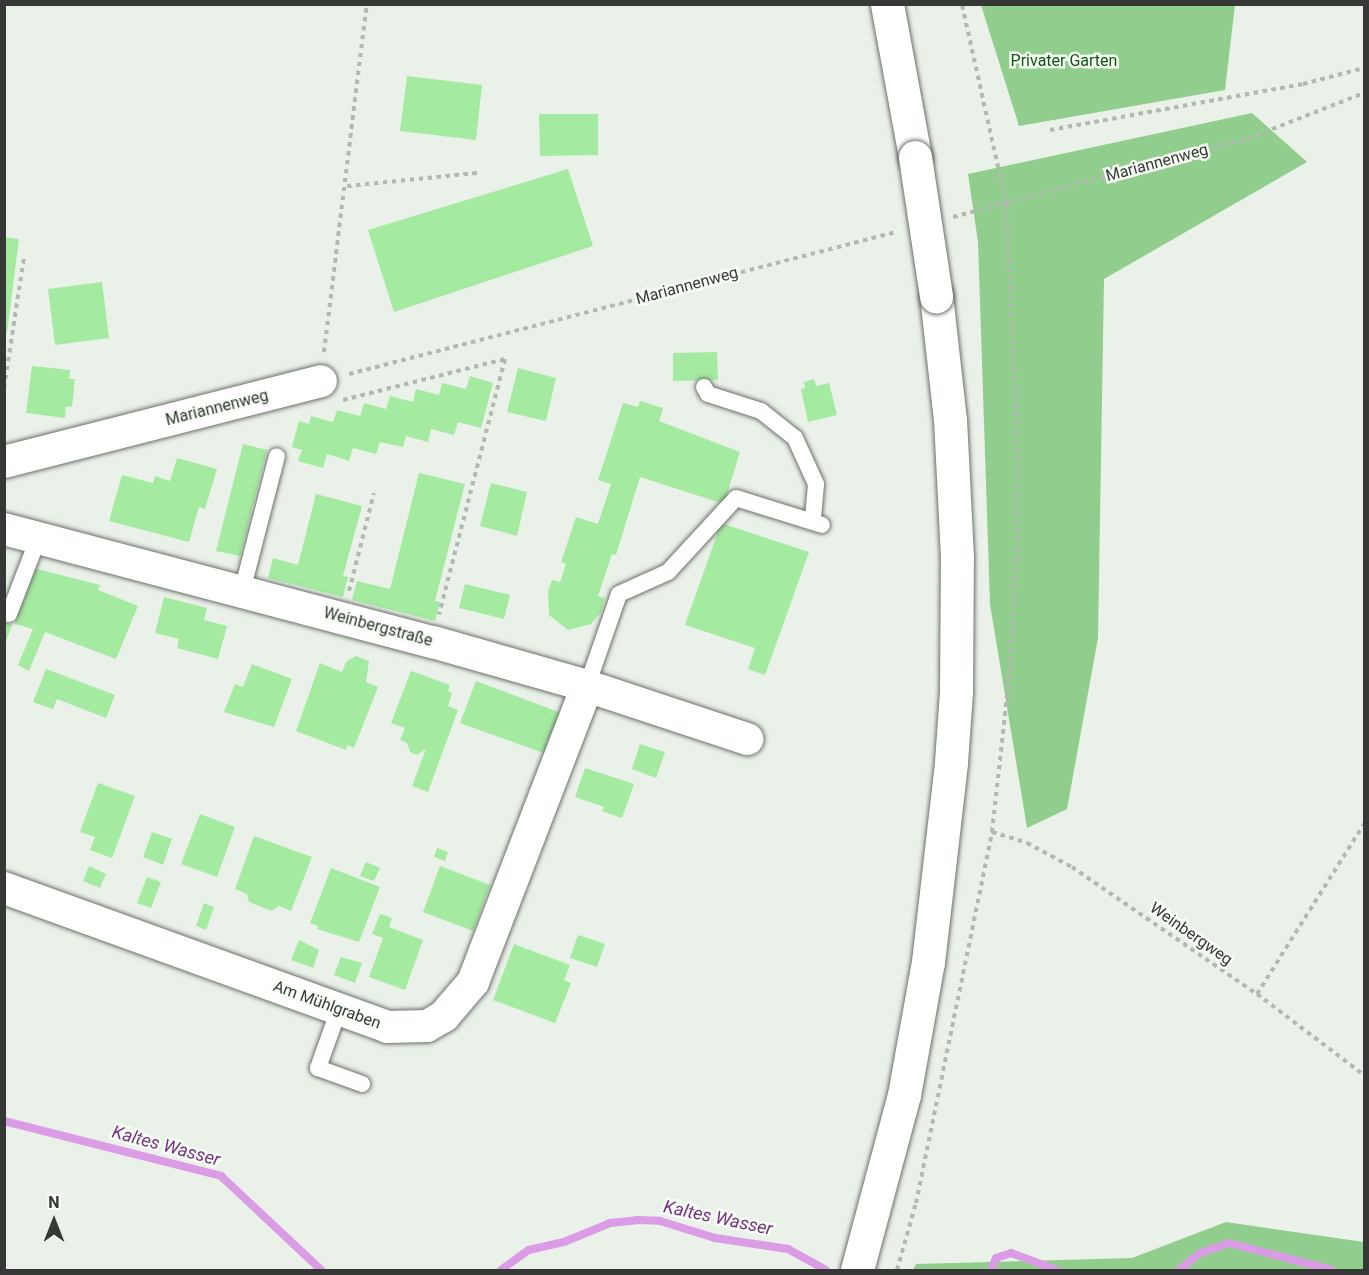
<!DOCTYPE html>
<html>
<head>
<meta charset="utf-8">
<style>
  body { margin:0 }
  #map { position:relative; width:1369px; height:1275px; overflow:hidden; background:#e9f1e9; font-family:Roboto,sans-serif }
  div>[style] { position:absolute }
  .green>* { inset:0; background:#91ce8d }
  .stream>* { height:8px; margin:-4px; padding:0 4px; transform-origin:4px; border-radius:4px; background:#da9ce4 }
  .building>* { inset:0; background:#a5eaa1 }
  .path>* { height:4px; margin-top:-2px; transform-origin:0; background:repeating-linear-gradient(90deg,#b2b9b2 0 4.5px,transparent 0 9px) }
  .roads { filter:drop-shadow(0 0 2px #6c726b) drop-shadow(0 0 2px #6c726b) }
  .service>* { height:16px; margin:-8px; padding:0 8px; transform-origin:8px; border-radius:8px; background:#fff }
  .minor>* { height:32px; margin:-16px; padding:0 16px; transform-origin:16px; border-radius:16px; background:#fff }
  .primary>* { height:33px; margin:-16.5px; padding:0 16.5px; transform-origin:16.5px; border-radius:16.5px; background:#fff }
  .bridges { filter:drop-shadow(0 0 2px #6c726b) drop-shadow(0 0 2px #6c726b) }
  .primary-bridge>* { height:33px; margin:-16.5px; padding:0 16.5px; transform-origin:16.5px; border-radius:16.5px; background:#fff }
  span { translate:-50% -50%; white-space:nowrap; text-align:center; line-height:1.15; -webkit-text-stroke:5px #f7fef6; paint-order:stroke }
  .park-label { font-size:16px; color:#0e5410 }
  .street-label { font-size:16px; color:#353835 }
  .water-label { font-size:18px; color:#793085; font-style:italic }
  .frame { position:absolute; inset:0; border:6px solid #353835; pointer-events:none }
  .north { position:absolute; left:24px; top:1191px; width:60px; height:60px; -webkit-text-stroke:4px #f7fef6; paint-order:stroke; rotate:0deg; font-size:16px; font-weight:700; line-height:24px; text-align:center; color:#353835 }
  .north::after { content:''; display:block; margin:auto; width:21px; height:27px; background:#353835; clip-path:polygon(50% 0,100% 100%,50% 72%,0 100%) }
</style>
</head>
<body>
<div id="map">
  <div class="green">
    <i style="clip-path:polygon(981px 5px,1235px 5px,1225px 90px,1019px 126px)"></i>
    <i style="clip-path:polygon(1252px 113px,1307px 162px,1104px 279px,1098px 638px,1067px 809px,1027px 828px,990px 604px,978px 242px,968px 174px)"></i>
    <i style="clip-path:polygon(1226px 1222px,1364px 1242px,1364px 1270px,913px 1270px,916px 1264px,1132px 1258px)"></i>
  </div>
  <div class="stream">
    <i style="left:4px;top:1121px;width:224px;rotate:14.2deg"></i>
    <i style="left:221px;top:1176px;width:137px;rotate:43.2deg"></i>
    <i style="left:501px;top:1270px;width:34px;rotate:-36deg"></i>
    <i style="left:529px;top:1250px;width:36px;rotate:-13deg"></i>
    <i style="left:564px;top:1242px;width:50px;rotate:-22.4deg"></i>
    <i style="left:610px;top:1223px;width:27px;rotate:-6deg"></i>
    <i style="left:637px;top:1220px;width:23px;rotate:2deg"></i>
    <i style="left:660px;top:1221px;width:58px;rotate:17.2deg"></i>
    <i style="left:715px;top:1238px;width:74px;rotate:8.6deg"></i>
    <i style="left:788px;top:1249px;width:43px;rotate:28.9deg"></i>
    <i style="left:991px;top:1270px;width:13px;rotate:-67deg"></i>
    <i style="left:996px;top:1258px;width:16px;rotate:-18deg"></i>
    <i style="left:1011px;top:1253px;width:49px;rotate:20.3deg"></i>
    <i style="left:1179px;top:1270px;width:27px;rotate:-39deg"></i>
    <i style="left:1200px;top:1253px;width:31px;rotate:-19deg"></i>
    <i style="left:1229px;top:1243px;width:106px;rotate:14.7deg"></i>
  </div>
  <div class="building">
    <i style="clip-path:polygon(407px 76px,482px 85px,476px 140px,400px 131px)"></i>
    <i style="clip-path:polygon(539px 114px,598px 114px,598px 155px,540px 156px)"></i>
    <i style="clip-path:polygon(568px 169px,593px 246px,394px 312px,368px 230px)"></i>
    <i style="clip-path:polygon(4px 237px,19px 239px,7px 333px,4px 331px)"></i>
    <i style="clip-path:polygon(102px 282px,109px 338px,55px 345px,48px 289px)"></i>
    <i style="clip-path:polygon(717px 352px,718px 380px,673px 381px,673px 353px)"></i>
    <i style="clip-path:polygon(32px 366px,70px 370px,69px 379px,75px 379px,72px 407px,66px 406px,65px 418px,26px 413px)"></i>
    <i style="clip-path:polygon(518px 368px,556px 378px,546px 421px,507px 412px)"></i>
    <i style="clip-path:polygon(470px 376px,493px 383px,481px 428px,458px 422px,454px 435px,431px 429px,428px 442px,406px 436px,403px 447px,380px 442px,376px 454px,353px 448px,349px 461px,327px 454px,323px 468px,298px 461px,302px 450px,292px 447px,299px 421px,309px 424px,311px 416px,333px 422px,337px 410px,360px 416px,364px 403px,386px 409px,390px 396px,413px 402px,416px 389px,439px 395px,442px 383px,466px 389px)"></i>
    <i style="clip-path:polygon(814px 379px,816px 386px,829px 383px,837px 415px,808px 422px,801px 389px,805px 388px,804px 382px)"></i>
    <i style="clip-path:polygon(640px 401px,663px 408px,659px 421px,740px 452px,724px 504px,640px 477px,616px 555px,612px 554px,598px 596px,605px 598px,601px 612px,591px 624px,568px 630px,549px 615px,548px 591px,552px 580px,560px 582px,566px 564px,561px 562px,576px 517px,598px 524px,611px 484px,598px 480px,623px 403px,638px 407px)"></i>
    <i style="clip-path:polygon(243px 444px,267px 450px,240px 556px,216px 551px)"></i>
    <i style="clip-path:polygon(177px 458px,217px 469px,205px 509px,199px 507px,189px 542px,109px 521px,122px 475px,153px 483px,155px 476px,170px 481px)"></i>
    <i style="clip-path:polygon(419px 473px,465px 484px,435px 601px,440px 602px,435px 621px,352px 600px,357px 581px,390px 589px)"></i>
    <i style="clip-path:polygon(491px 483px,527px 492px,517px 536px,480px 526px)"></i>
    <i style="clip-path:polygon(316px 494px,362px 506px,343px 576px,348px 577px,343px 597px,268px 578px,273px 558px,298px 565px)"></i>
    <i style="clip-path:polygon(721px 523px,809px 552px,765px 675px,748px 669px,755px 648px,685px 625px)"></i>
    <i style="clip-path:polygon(29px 567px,100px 585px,98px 590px,138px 606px,116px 659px,45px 632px,29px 671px,18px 665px,33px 629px,15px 624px)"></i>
    <i style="clip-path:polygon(465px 584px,510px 595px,504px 619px,459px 608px)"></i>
    <i style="clip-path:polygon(164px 597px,207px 608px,204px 620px,227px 626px,218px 659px,177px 648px,179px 639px,155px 633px)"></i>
    <i style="clip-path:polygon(4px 622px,12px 625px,5px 644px,4px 644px)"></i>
    <i style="clip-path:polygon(356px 656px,369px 661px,366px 682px,378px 687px,354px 748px,347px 745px,346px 750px,296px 731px,320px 663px,342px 672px,346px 662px)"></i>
    <i style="clip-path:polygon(252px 664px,292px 679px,274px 727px,224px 712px,235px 684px,243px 687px)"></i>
    <i style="clip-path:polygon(46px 669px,115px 695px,106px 718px,57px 699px,53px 709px,33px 702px)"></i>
    <i style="clip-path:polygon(411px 671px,450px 685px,448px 691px,452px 693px,448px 706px,458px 710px,428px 792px,412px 786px,426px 749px,417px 755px,410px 752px,407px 743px,400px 740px,405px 728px,391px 723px)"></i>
    <i style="clip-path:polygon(476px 681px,561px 713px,546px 754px,460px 723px)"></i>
    <i style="clip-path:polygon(640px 744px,665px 752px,656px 778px,632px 769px)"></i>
    <i style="clip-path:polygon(585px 768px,634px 784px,622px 818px,602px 811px,604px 807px,575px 797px)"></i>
    <i style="clip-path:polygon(98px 783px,135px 796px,112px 858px,90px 850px,95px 837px,80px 832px)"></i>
    <i style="clip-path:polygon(200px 814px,235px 827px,217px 877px,181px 864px)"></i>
    <i style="clip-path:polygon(152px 832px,172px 839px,163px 865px,143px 857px)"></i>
    <i style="clip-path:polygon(254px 836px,312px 857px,291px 911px,279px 906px,272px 911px,249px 902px,247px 894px,235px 889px)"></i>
    <i style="clip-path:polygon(437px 848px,448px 852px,445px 861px,434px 857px)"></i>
    <i style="clip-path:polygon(366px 862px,380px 868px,374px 881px,360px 876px)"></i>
    <i style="clip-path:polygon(89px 866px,106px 874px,100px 888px,83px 881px)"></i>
    <i style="clip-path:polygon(440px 866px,490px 885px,473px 931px,423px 912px)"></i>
    <i style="clip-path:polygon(331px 868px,380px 887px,359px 942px,317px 929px,318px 926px,310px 923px)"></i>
    <i style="clip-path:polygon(147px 877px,161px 882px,151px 908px,137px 903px)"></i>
    <i style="clip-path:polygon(204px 903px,214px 907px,206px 930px,196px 926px)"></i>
    <i style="clip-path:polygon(380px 914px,392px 918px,389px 927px,423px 940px,405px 990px,369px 977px,383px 938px,372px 934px)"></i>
    <i style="clip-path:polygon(578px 935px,605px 944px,597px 967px,570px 958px)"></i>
    <i style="clip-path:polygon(299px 940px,319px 950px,313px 968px,291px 960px)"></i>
    <i style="clip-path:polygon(514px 944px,570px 965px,564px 980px,571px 983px,555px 1023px,493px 1000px)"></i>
    <i style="clip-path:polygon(341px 957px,362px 963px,355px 983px,334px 975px)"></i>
  </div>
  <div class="path">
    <i style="left:1050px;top:130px;width:257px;rotate:-10.3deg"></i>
    <i style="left:1303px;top:84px;width:63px;rotate:-14.7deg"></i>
    <i style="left:347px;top:186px;width:131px;rotate:-5.7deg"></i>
    <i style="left:953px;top:217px;width:304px;rotate:-14.9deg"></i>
    <i style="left:1247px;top:139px;width:126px;rotate:-21.5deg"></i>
    <i style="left:324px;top:352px;width:351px;rotate:-83deg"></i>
    <i style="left:349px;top:374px;width:565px;rotate:-14.55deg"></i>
    <i style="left:4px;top:388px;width:133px;rotate:-81.3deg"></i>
    <i style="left:343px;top:400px;width:167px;rotate:-14.2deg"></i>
    <i style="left:505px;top:359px;width:264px;rotate:104.5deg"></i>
    <i style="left:349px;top:591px;width:101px;rotate:-75.7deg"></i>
    <i style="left:992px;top:832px;width:37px;rotate:17deg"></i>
    <i style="left:1027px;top:843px;width:51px;rotate:28.1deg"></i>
    <i style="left:1072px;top:867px;width:224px;rotate:34.5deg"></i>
    <i style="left:1257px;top:994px;width:134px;rotate:37.1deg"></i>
    <i style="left:1257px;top:994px;width:201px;rotate:-57.8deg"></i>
    <i style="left:897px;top:1270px;width:70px;rotate:-74.2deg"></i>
    <i style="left:916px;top:1203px;width:379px;rotate:-78.4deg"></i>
    <i style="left:992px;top:832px;width:154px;rotate:-83.7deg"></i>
    <i style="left:1009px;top:679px;width:128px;rotate:-86.4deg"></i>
    <i style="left:1017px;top:551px;width:126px;rotate:-90deg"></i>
    <i style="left:1017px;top:425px;width:222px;rotate:-92.8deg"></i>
    <i style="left:1006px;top:203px;width:204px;rotate:-102.5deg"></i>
  </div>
  <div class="roads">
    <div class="service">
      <i style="left:704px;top:387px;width:8px;rotate:60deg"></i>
      <i style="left:708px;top:394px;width:56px;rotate:17.8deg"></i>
      <i style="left:761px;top:411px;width:43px;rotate:38.5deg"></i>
      <i style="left:795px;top:438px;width:51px;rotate:65.5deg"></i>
      <i style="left:816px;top:484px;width:37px;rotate:95deg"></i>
      <i style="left:242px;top:591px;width:139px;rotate:-75.5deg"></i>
      <i style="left:9px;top:614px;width:80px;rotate:-68.9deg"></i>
      <i style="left:587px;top:686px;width:97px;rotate:-70.8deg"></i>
      <i style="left:619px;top:594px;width:54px;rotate:-24.2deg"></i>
      <i style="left:668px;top:572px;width:100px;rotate:-47.4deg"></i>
      <i style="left:736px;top:498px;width:90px;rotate:17.4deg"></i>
      <i style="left:339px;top:1009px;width:63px;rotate:109.6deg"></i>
      <i style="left:318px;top:1068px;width:47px;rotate:20deg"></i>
    </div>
    <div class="minor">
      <i style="left:4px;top:462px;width:327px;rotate:-14.3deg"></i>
      <i style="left:4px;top:529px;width:444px;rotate:14.8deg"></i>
      <i style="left:433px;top:642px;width:160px;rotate:15.9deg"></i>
      <i style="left:587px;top:686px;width:169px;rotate:18.3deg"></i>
      <i style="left:4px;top:888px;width:407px;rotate:19.9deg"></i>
      <i style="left:387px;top:1027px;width:40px;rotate:-1.4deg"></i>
      <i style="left:427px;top:1026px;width:20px;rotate:-30deg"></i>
      <i style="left:444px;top:1016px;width:45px;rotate:-49.5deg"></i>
      <i style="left:473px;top:982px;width:317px;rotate:-68.9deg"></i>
    </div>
    <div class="primary">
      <i style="left:887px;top:4px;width:156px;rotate:79.6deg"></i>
      <i style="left:857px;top:1270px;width:181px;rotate:-75deg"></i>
      <i style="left:904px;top:1095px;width:135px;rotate:-79.8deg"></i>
      <i style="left:928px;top:962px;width:201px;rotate:-83.4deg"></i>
      <i style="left:951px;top:762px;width:70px;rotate:-85.9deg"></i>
      <i style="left:956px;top:692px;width:135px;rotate:-89.6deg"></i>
      <i style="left:957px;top:557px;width:137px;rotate:-92.9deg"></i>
      <i style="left:950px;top:420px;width:125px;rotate:-96.4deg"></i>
    </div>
  </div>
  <div class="bridges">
    <div class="primary-bridge">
      <i style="left:915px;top:157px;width:141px;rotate:81.4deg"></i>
    </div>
  </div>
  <div class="park-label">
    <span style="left:1064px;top:61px">Privater Garten</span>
  </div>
  <div class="street-label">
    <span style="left:1157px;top:163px;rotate:-15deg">Mariannenweg</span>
    <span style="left:687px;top:286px;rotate:-15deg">Mariannenweg</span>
    <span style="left:217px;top:408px;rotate:-14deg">Mariannenweg</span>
    <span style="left:378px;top:627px;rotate:15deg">Weinbergstraße</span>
    <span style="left:1191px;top:934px;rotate:35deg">Weinbergweg</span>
    <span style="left:327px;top:1005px;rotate:20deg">Am Mühlgraben</span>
  </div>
  <div class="water-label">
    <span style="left:166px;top:1146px;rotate:15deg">Kaltes Wasser</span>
    <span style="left:718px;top:1218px;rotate:12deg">Kaltes Wasser</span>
  </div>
  <div class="frame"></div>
  <div class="north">N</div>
</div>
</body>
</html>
